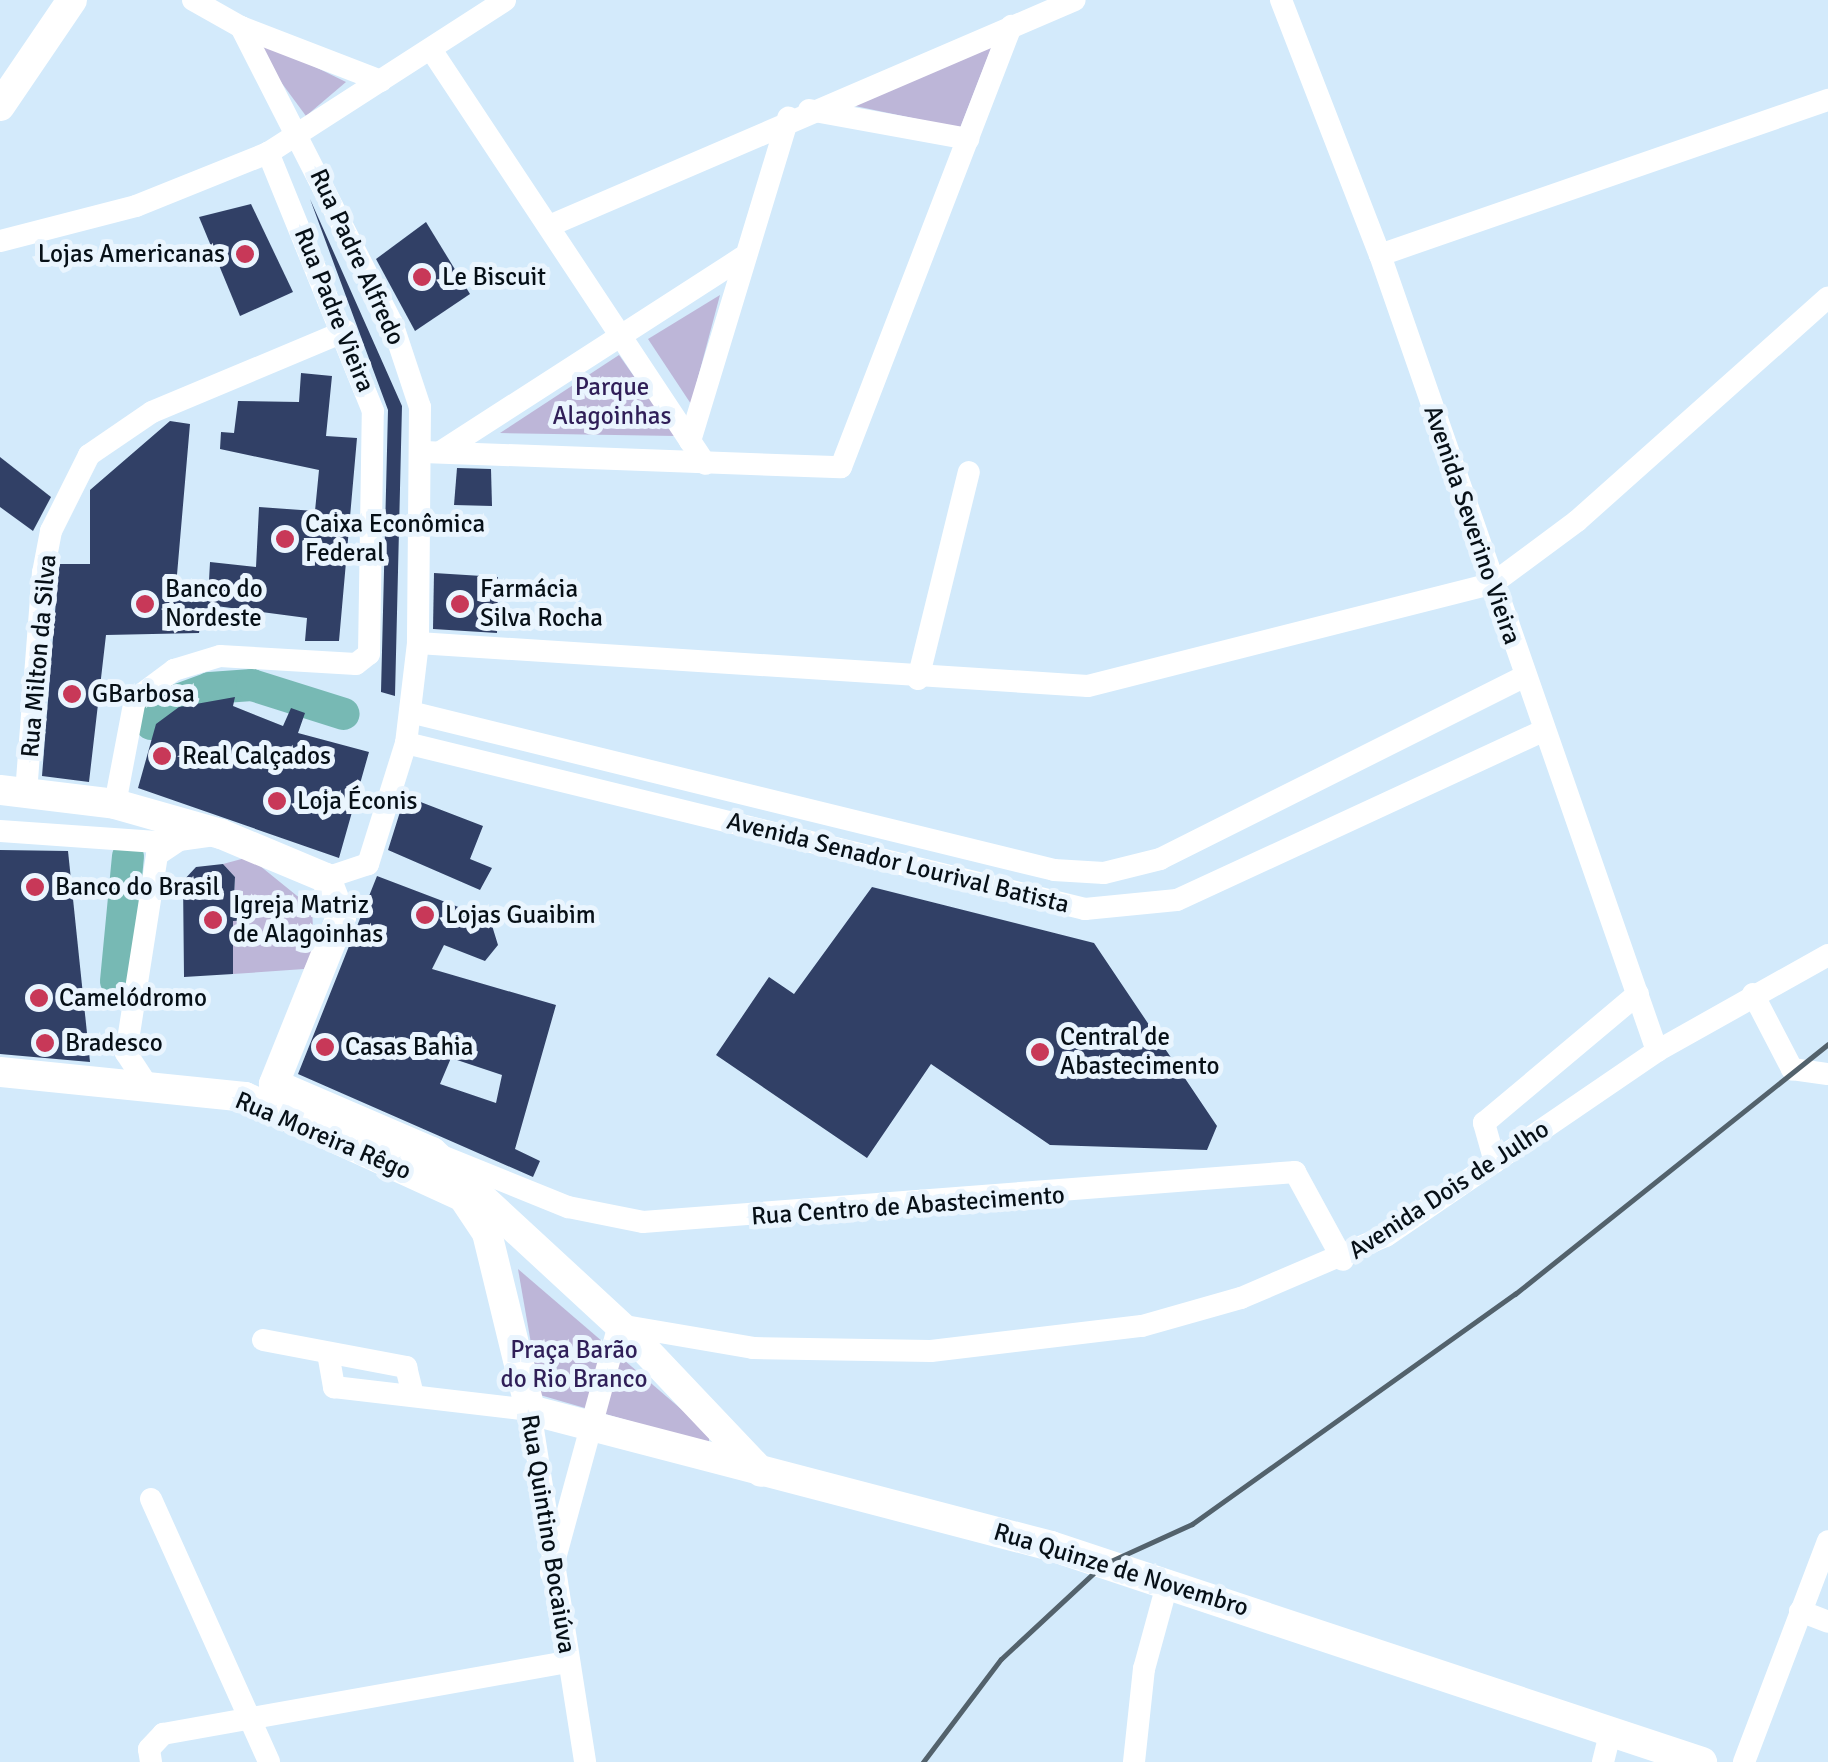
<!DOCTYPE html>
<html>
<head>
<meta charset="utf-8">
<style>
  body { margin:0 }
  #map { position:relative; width:1828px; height:1762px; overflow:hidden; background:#d3eafb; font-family:Signika,sans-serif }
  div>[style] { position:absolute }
  .green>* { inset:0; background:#bdb6d8 }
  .river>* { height:32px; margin:-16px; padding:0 16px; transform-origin:16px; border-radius:16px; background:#77b9b4 }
  .building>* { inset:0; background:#314066 }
  .minor>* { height:22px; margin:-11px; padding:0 11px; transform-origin:11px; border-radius:11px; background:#fff }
  .major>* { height:30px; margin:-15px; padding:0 15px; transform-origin:15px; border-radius:15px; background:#fff }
  .rail>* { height:5px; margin:-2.5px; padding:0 2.5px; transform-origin:2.5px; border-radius:2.5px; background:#53626c }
  .dots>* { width:28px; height:28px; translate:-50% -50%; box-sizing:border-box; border:5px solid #eaf5fe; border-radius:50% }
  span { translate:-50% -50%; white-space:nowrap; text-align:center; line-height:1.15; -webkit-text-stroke:10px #eaf5fe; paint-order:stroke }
  .poi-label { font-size:25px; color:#071017 }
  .right { translate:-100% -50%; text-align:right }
  .left { translate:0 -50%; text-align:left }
  .street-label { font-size:25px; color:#071017 }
  .park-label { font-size:25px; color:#301f58 }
</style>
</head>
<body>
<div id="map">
  <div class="green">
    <i style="clip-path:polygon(244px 32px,346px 82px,306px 116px)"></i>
    <i style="clip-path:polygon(994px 41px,960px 128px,855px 106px)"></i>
    <i style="clip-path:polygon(720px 295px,691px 404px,648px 339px)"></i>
    <i style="clip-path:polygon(619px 355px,676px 436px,500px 433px)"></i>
    <i style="clip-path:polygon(249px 857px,312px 908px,314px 948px,304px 969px,233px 974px,233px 921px,250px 919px,250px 899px,234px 899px,235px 877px,223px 864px)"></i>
    <i style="clip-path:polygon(518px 1269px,709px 1433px,709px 1444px,540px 1395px)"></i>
  </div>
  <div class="river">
    <i style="left:151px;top:724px;width:30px;rotate:-46deg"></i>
    <i style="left:172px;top:702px;width:40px;rotate:-20.2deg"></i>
    <i style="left:210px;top:688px;width:42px;rotate:-4.1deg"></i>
    <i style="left:252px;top:685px;width:96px;rotate:17.5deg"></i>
    <i style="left:116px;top:981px;width:125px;rotate:-84.5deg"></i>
  </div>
  <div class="building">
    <i style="clip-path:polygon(310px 199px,402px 406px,395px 696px,381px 692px,388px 410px)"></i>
    <i style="clip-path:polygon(251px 204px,293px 292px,240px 316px,199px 217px)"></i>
    <i style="clip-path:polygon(426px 222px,470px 294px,415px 331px,376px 259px)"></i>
    <i style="clip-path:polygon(301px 373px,332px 376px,326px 436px,357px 438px,339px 641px,305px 641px,307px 618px,216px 606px,215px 615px,202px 613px,199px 633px,106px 635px,89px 782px,42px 776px,58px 575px,60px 564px,90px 564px,90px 490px,170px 421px,190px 424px,175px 598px,208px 599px,210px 562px,256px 567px,259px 507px,315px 511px,319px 470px,220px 449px,221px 432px,234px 433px,238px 401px,299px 402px)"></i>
    <i style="clip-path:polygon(0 457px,51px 497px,33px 531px,0 507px)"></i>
    <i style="clip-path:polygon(457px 468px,491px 469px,492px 506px,454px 505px)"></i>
    <i style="clip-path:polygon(434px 573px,498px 577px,497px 633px,433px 629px)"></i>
    <i style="clip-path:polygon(235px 697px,233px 706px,283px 726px,291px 708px,305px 713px,298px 733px,369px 752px,339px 858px,138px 788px,156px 724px,179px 707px)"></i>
    <i style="clip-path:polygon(405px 796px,483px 826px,470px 859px,492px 868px,480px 890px,388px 850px)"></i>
    <i style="clip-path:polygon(0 850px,68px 851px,90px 1062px,0 1054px)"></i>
    <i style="clip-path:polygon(223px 864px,235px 877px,234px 899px,250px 898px,250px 920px,233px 921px,233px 974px,184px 977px,183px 881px,196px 867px)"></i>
    <i style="clip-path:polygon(evenodd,377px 876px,490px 919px,498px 945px,485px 961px,444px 945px,432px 969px,556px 1005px,515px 1149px,540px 1161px,533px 1177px,298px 1074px,377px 876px,451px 1058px,502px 1075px,496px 1103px,440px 1084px,451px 1058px)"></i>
    <i style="clip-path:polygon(872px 887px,1094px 943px,1217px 1126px,1207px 1150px,1050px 1145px,931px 1064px,867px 1158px,716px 1055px,769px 977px,794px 994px)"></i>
  </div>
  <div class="minor">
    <i style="left:193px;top:0;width:55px;rotate:29.4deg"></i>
    <i style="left:241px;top:27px;width:332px;rotate:63deg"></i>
    <i style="left:392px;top:323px;width:89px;rotate:71.6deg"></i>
    <i style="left:420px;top:407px;width:236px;rotate:90.5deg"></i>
    <i style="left:418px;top:643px;width:101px;rotate:96.8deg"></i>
    <i style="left:406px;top:743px;width:127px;rotate:107.4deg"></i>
    <i style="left:368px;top:864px;width:44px;rotate:161.6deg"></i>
    <i style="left:1281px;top:0;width:274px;rotate:68.8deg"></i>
    <i style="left:1380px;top:255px;width:843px;rotate:70.81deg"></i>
    <i style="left:241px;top:27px;width:150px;rotate:21.1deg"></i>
    <i style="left:432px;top:51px;width:495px;rotate:56.5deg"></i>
    <i style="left:809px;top:110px;width:162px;rotate:10.3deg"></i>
    <i style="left:549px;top:226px;width:572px;rotate:-23.25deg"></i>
    <i style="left:0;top:241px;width:140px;rotate:-14.4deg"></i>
    <i style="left:136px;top:206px;width:142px;rotate:-21.9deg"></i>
    <i style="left:268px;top:153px;width:282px;rotate:-32.8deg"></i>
    <i style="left:1380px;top:255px;width:474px;rotate:-19.1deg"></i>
    <i style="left:690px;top:441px;width:338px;rotate:-73.1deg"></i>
    <i style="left:442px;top:451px;width:357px;rotate:-32.8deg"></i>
    <i style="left:423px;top:452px;width:418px;rotate:2.1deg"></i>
    <i style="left:841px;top:467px;width:473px;rotate:-68.9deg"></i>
    <i style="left:418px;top:643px;width:671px;rotate:3.67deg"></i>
    <i style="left:1088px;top:686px;width:417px;rotate:-14.2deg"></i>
    <i style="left:1492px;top:584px;width:106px;rotate:-36.5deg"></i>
    <i style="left:1577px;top:521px;width:336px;rotate:-41.7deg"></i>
    <i style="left:918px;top:679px;width:213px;rotate:-76.2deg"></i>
    <i style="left:410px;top:712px;width:663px;rotate:13.78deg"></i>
    <i style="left:1054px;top:870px;width:50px;rotate:3.4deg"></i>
    <i style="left:1104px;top:873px;width:58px;rotate:-14deg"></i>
    <i style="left:1160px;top:859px;width:406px;rotate:-26.6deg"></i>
    <i style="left:406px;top:743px;width:699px;rotate:13.74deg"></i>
    <i style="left:1085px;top:909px;width:92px;rotate:-5.6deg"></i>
    <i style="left:1177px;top:900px;width:401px;rotate:-24.8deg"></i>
    <i style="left:26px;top:793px;width:221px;rotate:-85.6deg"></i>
    <i style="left:43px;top:573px;width:43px;rotate:-79.2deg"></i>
    <i style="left:51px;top:531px;width:85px;rotate:-63.4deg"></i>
    <i style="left:89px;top:455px;width:76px;rotate:-34.3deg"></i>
    <i style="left:152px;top:412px;width:210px;rotate:-22.7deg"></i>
    <i style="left:115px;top:804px;width:107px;rotate:-79.2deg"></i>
    <i style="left:135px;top:699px;width:49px;rotate:-36.6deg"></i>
    <i style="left:174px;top:670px;width:48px;rotate:-16.9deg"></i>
    <i style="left:220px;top:656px;width:136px;rotate:3.4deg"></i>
    <i style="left:356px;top:664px;width:16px;rotate:-38deg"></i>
    <i style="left:369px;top:654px;width:243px;rotate:-89.1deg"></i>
    <i style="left:373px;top:411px;width:279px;rotate:-112.1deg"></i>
    <i style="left:0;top:831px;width:171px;rotate:4deg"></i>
    <i style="left:1753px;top:994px;width:85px;rotate:62.5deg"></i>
    <i style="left:1792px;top:1069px;width:36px;rotate:8deg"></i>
    <i style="left:145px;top:1082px;width:35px;rotate:-123deg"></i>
    <i style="left:126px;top:1053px;width:200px;rotate:-81.1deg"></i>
    <i style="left:157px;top:855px;width:27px;rotate:-34deg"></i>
    <i style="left:179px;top:840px;width:34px;rotate:-8deg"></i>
    <i style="left:444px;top:1157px;width:134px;rotate:22deg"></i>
    <i style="left:568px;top:1207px;width:76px;rotate:11.3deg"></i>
    <i style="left:643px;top:1222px;width:654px;rotate:-4.39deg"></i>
    <i style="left:1295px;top:1172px;width:100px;rotate:61.4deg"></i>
    <i style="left:1495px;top:1162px;width:41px;rotate:-105.8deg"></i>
    <i style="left:1484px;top:1123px;width:201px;rotate:-40deg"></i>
    <i style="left:263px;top:1340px;width:146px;rotate:10.7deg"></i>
    <i style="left:406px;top:1367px;width:29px;rotate:76deg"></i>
    <i style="left:328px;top:1353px;width:35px;rotate:80deg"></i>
    <i style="left:334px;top:1387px;width:197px;rotate:6.7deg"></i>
    <i style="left:530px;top:1410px;width:356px;rotate:81.1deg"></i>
    <i style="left:151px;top:1499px;width:288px;rotate:65.8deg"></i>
    <i style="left:551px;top:1573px;width:257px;rotate:-74.7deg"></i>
    <i style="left:619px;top:1325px;width:136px;rotate:9.7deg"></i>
    <i style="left:753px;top:1348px;width:178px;rotate:1deg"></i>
    <i style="left:931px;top:1351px;width:212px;rotate:-6.8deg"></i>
    <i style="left:1142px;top:1326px;width:103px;rotate:-15.8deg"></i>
    <i style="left:1241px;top:1298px;width:158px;rotate:-23.2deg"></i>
    <i style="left:1386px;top:1236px;width:328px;rotate:-34.3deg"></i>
    <i style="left:1657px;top:1051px;width:196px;rotate:-29.3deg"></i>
    <i style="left:1800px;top:1611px;width:30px;rotate:21deg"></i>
    <i style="left:151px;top:1762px;width:13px;rotate:-99deg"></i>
    <i style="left:149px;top:1749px;width:21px;rotate:-47deg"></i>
    <i style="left:163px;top:1734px;width:411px;rotate:-10.1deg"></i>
    <i style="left:1134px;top:1762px;width:94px;rotate:-83.9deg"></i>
    <i style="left:1144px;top:1669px;width:91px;rotate:-74.7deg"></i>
    <i style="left:1603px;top:1762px;width:32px;rotate:-76deg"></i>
    <i style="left:1744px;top:1762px;width:236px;rotate:-69.2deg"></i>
  </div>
  <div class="major">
    <i style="left:0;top:106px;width:128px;rotate:-55.8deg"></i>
    <i style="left:0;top:790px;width:116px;rotate:6.9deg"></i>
    <i style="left:115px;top:804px;width:110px;rotate:15.8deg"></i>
    <i style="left:221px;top:834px;width:114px;rotate:22.7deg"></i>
    <i style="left:326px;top:878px;width:42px;rotate:69deg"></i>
    <i style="left:341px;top:917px;width:180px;rotate:111.9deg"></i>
    <i style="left:0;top:1072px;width:246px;rotate:5.8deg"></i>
    <i style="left:245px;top:1097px;width:240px;rotate:24.6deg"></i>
    <i style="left:463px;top:1197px;width:43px;rotate:56.3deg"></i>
    <i style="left:487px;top:1233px;width:182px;rotate:76.3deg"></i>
    <i style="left:530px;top:1410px;width:538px;rotate:14.63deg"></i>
    <i style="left:1051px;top:1546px;width:686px;rotate:18.36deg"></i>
    <i style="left:274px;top:1084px;width:172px;rotate:23.3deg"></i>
    <i style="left:432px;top:1152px;width:276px;rotate:42.7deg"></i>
    <i style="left:635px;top:1339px;width:183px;rotate:46.5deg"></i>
  </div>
  <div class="rail">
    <i style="left:923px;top:1762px;width:129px;rotate:-52.9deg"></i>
    <i style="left:1001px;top:1659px;width:138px;rotate:-42.9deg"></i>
    <i style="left:1102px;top:1565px;width:99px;rotate:-24.5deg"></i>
    <i style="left:1192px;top:1524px;width:397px;rotate:-35.5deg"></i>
    <i style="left:1515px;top:1294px;width:401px;rotate:-38.6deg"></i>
  </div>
  <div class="dots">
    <i style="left:245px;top:254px;background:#c83858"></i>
    <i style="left:422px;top:277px;background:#c83858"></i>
    <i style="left:285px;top:539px;background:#c83858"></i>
    <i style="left:145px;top:604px;background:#c83858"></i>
    <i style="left:460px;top:604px;background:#c83858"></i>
    <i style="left:72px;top:694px;background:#c83858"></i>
    <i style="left:162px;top:756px;background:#c83858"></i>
    <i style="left:277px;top:801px;background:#c83858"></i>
    <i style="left:35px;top:887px;background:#c83858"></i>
    <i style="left:425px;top:915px;background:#c83858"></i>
    <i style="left:213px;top:920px;background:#c83858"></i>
    <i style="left:39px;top:998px;background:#c83858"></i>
    <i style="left:45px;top:1043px;background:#c83858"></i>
    <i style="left:325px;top:1047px;background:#c83858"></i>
    <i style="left:1040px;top:1052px;background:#c83858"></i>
  </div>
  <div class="poi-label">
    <span class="right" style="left:225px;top:254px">Lojas Americanas</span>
    <span class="left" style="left:442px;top:277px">Le Biscuit</span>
    <span class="left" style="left:305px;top:539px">Caixa Econômica<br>Federal</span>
    <span class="left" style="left:165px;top:604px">Banco do<br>Nordeste</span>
    <span class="left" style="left:480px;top:604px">Farmácia<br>Silva Rocha</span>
    <span class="left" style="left:92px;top:694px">GBarbosa</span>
    <span class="left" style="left:182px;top:756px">Real Calçados</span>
    <span class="left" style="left:297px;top:801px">Loja Éconis</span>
    <span class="left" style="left:55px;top:887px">Banco do Brasil</span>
    <span class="left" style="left:233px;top:920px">Igreja Matriz<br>de Alagoinhas</span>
    <span class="left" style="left:445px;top:915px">Lojas Guaibim</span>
    <span class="left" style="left:59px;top:998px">Camelódromo</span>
    <span class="left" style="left:1060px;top:1052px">Central de<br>Abastecimento</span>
    <span class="left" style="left:65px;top:1043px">Bradesco</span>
    <span class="left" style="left:345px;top:1047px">Casas Bahia</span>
  </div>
  <div class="street-label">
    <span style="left:357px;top:257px;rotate:65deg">Rua Padre Alfredo</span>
    <span style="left:334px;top:310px;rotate:68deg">Rua Padre Vieira</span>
    <span style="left:1472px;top:525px;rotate:71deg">Avenida Severino Vieira</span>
    <span style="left:39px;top:656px;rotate:-85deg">Rua Milton da Silva</span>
    <span style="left:898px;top:863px;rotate:14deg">Avenida Senador Lourival Batista</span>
    <span style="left:323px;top:1136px;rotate:23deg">Rua Moreira Rêgo</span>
    <span style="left:1449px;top:1190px;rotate:-33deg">Avenida Dois de Julho</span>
    <span style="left:908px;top:1206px;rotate:-4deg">Rua Centro de Abastecimento</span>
    <span style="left:548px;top:1534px;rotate:81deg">Rua Quintino Bocaiúva</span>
    <span style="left:1121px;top:1570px;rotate:17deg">Rua Quinze de Novembro</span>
  </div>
  <div class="park-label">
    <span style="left:612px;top:402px">Parque<br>Alagoinhas</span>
    <span style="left:574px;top:1365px">Praça Barão<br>do Rio Branco</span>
  </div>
</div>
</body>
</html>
